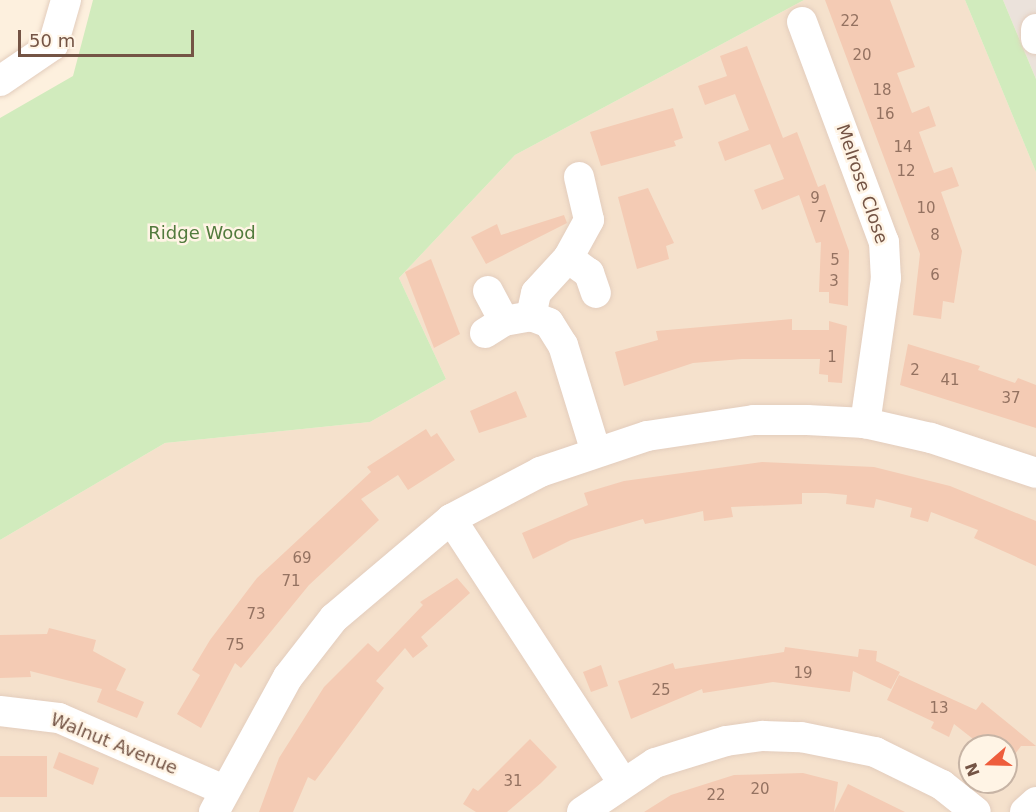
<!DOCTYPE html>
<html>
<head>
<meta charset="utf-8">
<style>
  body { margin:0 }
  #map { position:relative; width:1036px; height:812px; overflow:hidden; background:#fdf0de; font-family:"DejaVu Sans",sans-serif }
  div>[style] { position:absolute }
  .residential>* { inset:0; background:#f5e1cc }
  .industrial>* { inset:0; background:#ebe2db }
  .green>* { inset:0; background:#d1ebbd }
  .building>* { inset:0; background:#f4cbb4 }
  .roads { filter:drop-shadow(0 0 2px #e3cdbd) drop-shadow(0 0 2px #e3cdbd) }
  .minor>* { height:30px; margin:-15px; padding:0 15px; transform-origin:15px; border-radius:15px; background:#fff }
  span { translate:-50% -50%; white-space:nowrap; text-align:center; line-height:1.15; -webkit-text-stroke:5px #fff4e5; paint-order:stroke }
  .number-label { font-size:15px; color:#947261 }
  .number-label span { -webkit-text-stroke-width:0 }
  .street-label { font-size:18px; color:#745445 }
  .park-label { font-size:18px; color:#527b3d }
  .north { position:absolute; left:958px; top:734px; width:60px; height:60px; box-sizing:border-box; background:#fff4e5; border:2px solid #c7b4a5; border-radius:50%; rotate:250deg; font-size:16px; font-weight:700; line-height:24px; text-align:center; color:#745445 }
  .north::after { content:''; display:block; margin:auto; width:21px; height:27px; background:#ee5d3c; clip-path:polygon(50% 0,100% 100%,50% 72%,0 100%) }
  .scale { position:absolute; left:18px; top:30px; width:176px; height:27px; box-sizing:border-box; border:3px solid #745445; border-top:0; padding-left:8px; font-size:18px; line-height:21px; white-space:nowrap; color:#745445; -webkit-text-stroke:4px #fff4e5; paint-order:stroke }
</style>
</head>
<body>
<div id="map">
  <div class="residential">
    <i style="clip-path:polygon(evenodd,804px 0,965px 0,1036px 172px,1036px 812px,0 812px,0 540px,165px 443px,370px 422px,446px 379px,399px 278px,515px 155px,804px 0,970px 746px,1006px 746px,1006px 782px,970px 782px,970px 746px)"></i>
  </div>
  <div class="industrial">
    <i style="clip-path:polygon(1003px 0,1036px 0,1036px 79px)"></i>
  </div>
  <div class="green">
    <i style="clip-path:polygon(93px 0,804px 0,515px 155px,399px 278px,446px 379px,370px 422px,165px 443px,0 540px,0 118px,73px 76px)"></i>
    <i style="clip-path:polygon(965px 0,1003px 0,1036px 79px,1036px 172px)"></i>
  </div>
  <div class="building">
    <i style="clip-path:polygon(825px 0,890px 0,915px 67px,897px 73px,912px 113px,929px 106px,936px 126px,919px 132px,934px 173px,952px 167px,959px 186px,941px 192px,962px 251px,954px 303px,943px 301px,941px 319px,913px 315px,920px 254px)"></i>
    <i style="clip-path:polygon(747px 46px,783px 138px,797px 132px,818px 187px,825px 184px,849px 251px,848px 306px,829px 303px,829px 292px,819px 292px,821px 242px,816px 243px,799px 195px,762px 210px,754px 190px,784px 179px,770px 144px,725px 161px,718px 142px,749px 130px,735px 94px,705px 105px,698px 86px,727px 76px,720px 56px)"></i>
    <i style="clip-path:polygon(673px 108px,683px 138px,674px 141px,676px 146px,601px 166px,590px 132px)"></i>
    <i style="clip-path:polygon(648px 188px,674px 243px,666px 246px,669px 259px,637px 269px,618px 197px)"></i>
    <i style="clip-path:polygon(564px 215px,567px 223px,486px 264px,471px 237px,497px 224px,501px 235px)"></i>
    <i style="clip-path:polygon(431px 259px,460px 334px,434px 348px,405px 272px)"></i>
    <i style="clip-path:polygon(792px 319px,792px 330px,829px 330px,829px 321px,847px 326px,842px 383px,828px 382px,828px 375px,819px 374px,820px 359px,742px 359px,693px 363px,624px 386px,615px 352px,658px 340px,656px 331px)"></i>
    <i style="clip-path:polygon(908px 344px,980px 366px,978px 370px,1015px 383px,1018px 378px,1036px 385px,1036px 428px,900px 385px)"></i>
    <i style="clip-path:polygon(516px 391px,527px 417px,479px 433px,470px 411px)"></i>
    <i style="clip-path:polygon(426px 429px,431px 437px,437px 433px,455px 460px,408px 490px,398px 475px,361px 499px,379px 520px,309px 585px,241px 668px,235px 663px,201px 728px,177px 714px,200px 675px,192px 670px,210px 640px,257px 578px,371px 472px,367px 467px)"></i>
    <i style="clip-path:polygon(762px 462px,874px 467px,950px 486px,1036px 521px,1036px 566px,974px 538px,978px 530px,931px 512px,928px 522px,910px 517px,912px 508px,876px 499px,874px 508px,846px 504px,847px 495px,826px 493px,802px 493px,802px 504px,731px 507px,733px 517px,704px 521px,703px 511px,645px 524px,643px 519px,571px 540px,533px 559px,522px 533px,588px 505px,584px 493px,624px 481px)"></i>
    <i style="clip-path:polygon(457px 578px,470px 593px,421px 637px,428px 646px,413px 658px,405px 648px,376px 681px,384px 688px,315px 781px,308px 777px,293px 812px,259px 812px,279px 758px,324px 687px,368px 643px,378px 652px,423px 605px,420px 602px)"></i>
    <i style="clip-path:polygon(49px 628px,96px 640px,93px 651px,126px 669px,116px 690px,144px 702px,137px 718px,97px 702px,102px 689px,30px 671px,31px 677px,0 678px,0 635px,47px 634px)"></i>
    <i style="clip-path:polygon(785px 647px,858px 657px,859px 649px,877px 651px,876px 661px,900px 672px,891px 689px,853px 671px,850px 692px,773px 682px,703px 693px,702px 689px,631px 719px,618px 681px,673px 663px,675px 669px,784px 652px)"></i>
    <i style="clip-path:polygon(601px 665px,608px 686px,591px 692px,583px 672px)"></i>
    <i style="clip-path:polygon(899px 675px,976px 710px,982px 702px,1036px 746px,1021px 746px,1006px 766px,1006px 746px,982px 746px,954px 724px,949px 737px,931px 728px,934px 722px,887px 700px)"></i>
    <i style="clip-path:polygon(530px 739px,557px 767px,541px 783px,507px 812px,476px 812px,463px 804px,473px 788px,478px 791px)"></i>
    <i style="clip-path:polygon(59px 752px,99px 768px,93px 785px,53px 768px)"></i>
    <i style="clip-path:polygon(0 756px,47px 756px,47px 797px,0 797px)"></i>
    <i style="clip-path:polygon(803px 773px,838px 782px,834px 812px,848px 784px,905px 812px,644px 812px,671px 795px,734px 775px)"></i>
  </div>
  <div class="roads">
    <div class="minor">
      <i style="left:802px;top:22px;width:235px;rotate:69.6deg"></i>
      <i style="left:884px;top:242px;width:36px;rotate:87deg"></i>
      <i style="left:886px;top:278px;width:147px;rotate:98.2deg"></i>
      <i style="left:1036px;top:29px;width:10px;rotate:90deg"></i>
      <i style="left:0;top:81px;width:64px;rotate:-34.2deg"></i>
      <i style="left:53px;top:45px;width:47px;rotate:-73.9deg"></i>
      <i style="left:579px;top:177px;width:44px;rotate:76.9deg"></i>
      <i style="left:589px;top:220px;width:43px;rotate:118.9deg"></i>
      <i style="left:568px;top:258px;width:47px;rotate:132.4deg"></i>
      <i style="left:536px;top:293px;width:24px;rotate:102deg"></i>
      <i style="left:531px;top:316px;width:19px;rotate:21deg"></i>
      <i style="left:549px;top:323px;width:26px;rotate:58deg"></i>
      <i style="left:563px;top:345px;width:112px;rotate:72.9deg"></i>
      <i style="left:568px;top:258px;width:26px;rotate:36deg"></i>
      <i style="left:589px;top:273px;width:21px;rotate:71deg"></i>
      <i style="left:488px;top:291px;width:34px;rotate:62deg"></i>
      <i style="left:485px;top:333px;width:22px;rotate:-32deg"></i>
      <i style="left:504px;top:321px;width:27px;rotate:-10deg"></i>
      <i style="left:451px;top:519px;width:313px;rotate:56.9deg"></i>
      <i style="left:0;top:711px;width:59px;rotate:6.8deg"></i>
      <i style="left:59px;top:718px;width:180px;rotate:23.6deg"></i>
      <i style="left:214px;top:812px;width:154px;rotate:-61.3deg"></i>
      <i style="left:288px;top:677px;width:75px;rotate:-52.1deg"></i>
      <i style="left:334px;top:618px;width:153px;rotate:-40.2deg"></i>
      <i style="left:451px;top:519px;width:101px;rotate:-27.8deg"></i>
      <i style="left:540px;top:472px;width:113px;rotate:-18.6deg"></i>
      <i style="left:647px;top:436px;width:108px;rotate:-8.5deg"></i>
      <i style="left:754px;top:420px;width:53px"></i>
      <i style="left:807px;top:420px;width:58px;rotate:3deg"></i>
      <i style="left:865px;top:423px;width:68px;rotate:12.8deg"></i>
      <i style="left:931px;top:438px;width:111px;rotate:18.4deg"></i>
      <i style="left:582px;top:812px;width:88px;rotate:-33.9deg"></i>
      <i style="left:655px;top:763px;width:74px;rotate:-17.2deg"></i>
      <i style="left:726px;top:741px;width:37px;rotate:-8deg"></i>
      <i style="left:763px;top:736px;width:38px;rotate:2deg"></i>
      <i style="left:801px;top:737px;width:76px;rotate:11.5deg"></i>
      <i style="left:875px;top:752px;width:75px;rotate:26.2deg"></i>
      <i style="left:942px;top:785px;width:43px;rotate:38.5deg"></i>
      <i style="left:1025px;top:812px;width:15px;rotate:-42deg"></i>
    </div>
  </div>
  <div class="number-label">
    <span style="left:850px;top:22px">22</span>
    <span style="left:862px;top:56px">20</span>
    <span style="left:882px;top:91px">18</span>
    <span style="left:885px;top:115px">16</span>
    <span style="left:903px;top:148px">14</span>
    <span style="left:906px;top:172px">12</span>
    <span style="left:815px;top:199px">9</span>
    <span style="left:926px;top:209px">10</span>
    <span style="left:822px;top:218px">7</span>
    <span style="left:935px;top:236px">8</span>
    <span style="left:835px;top:261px">5</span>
    <span style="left:935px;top:276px">6</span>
    <span style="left:834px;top:282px">3</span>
    <span style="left:832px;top:358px">1</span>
    <span style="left:915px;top:371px">2</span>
    <span style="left:950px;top:381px">41</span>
    <span style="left:1011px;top:399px">37</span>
    <span style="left:302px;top:559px">69</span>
    <span style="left:291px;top:582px">71</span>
    <span style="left:256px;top:615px">73</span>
    <span style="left:235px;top:646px">75</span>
    <span style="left:803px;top:674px">19</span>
    <span style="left:661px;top:691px">25</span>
    <span style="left:939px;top:709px">13</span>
    <span style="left:513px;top:782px">31</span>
    <span style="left:760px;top:790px">20</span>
    <span style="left:716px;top:796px">22</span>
  </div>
  <div class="street-label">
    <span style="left:862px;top:184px;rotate:71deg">Melrose Close</span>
    <span style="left:114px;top:744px;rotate:22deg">Walnut Avenue</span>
  </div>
  <div class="park-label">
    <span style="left:202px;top:233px">Ridge Wood</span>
  </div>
  <div class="north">N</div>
  <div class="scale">50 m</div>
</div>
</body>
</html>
